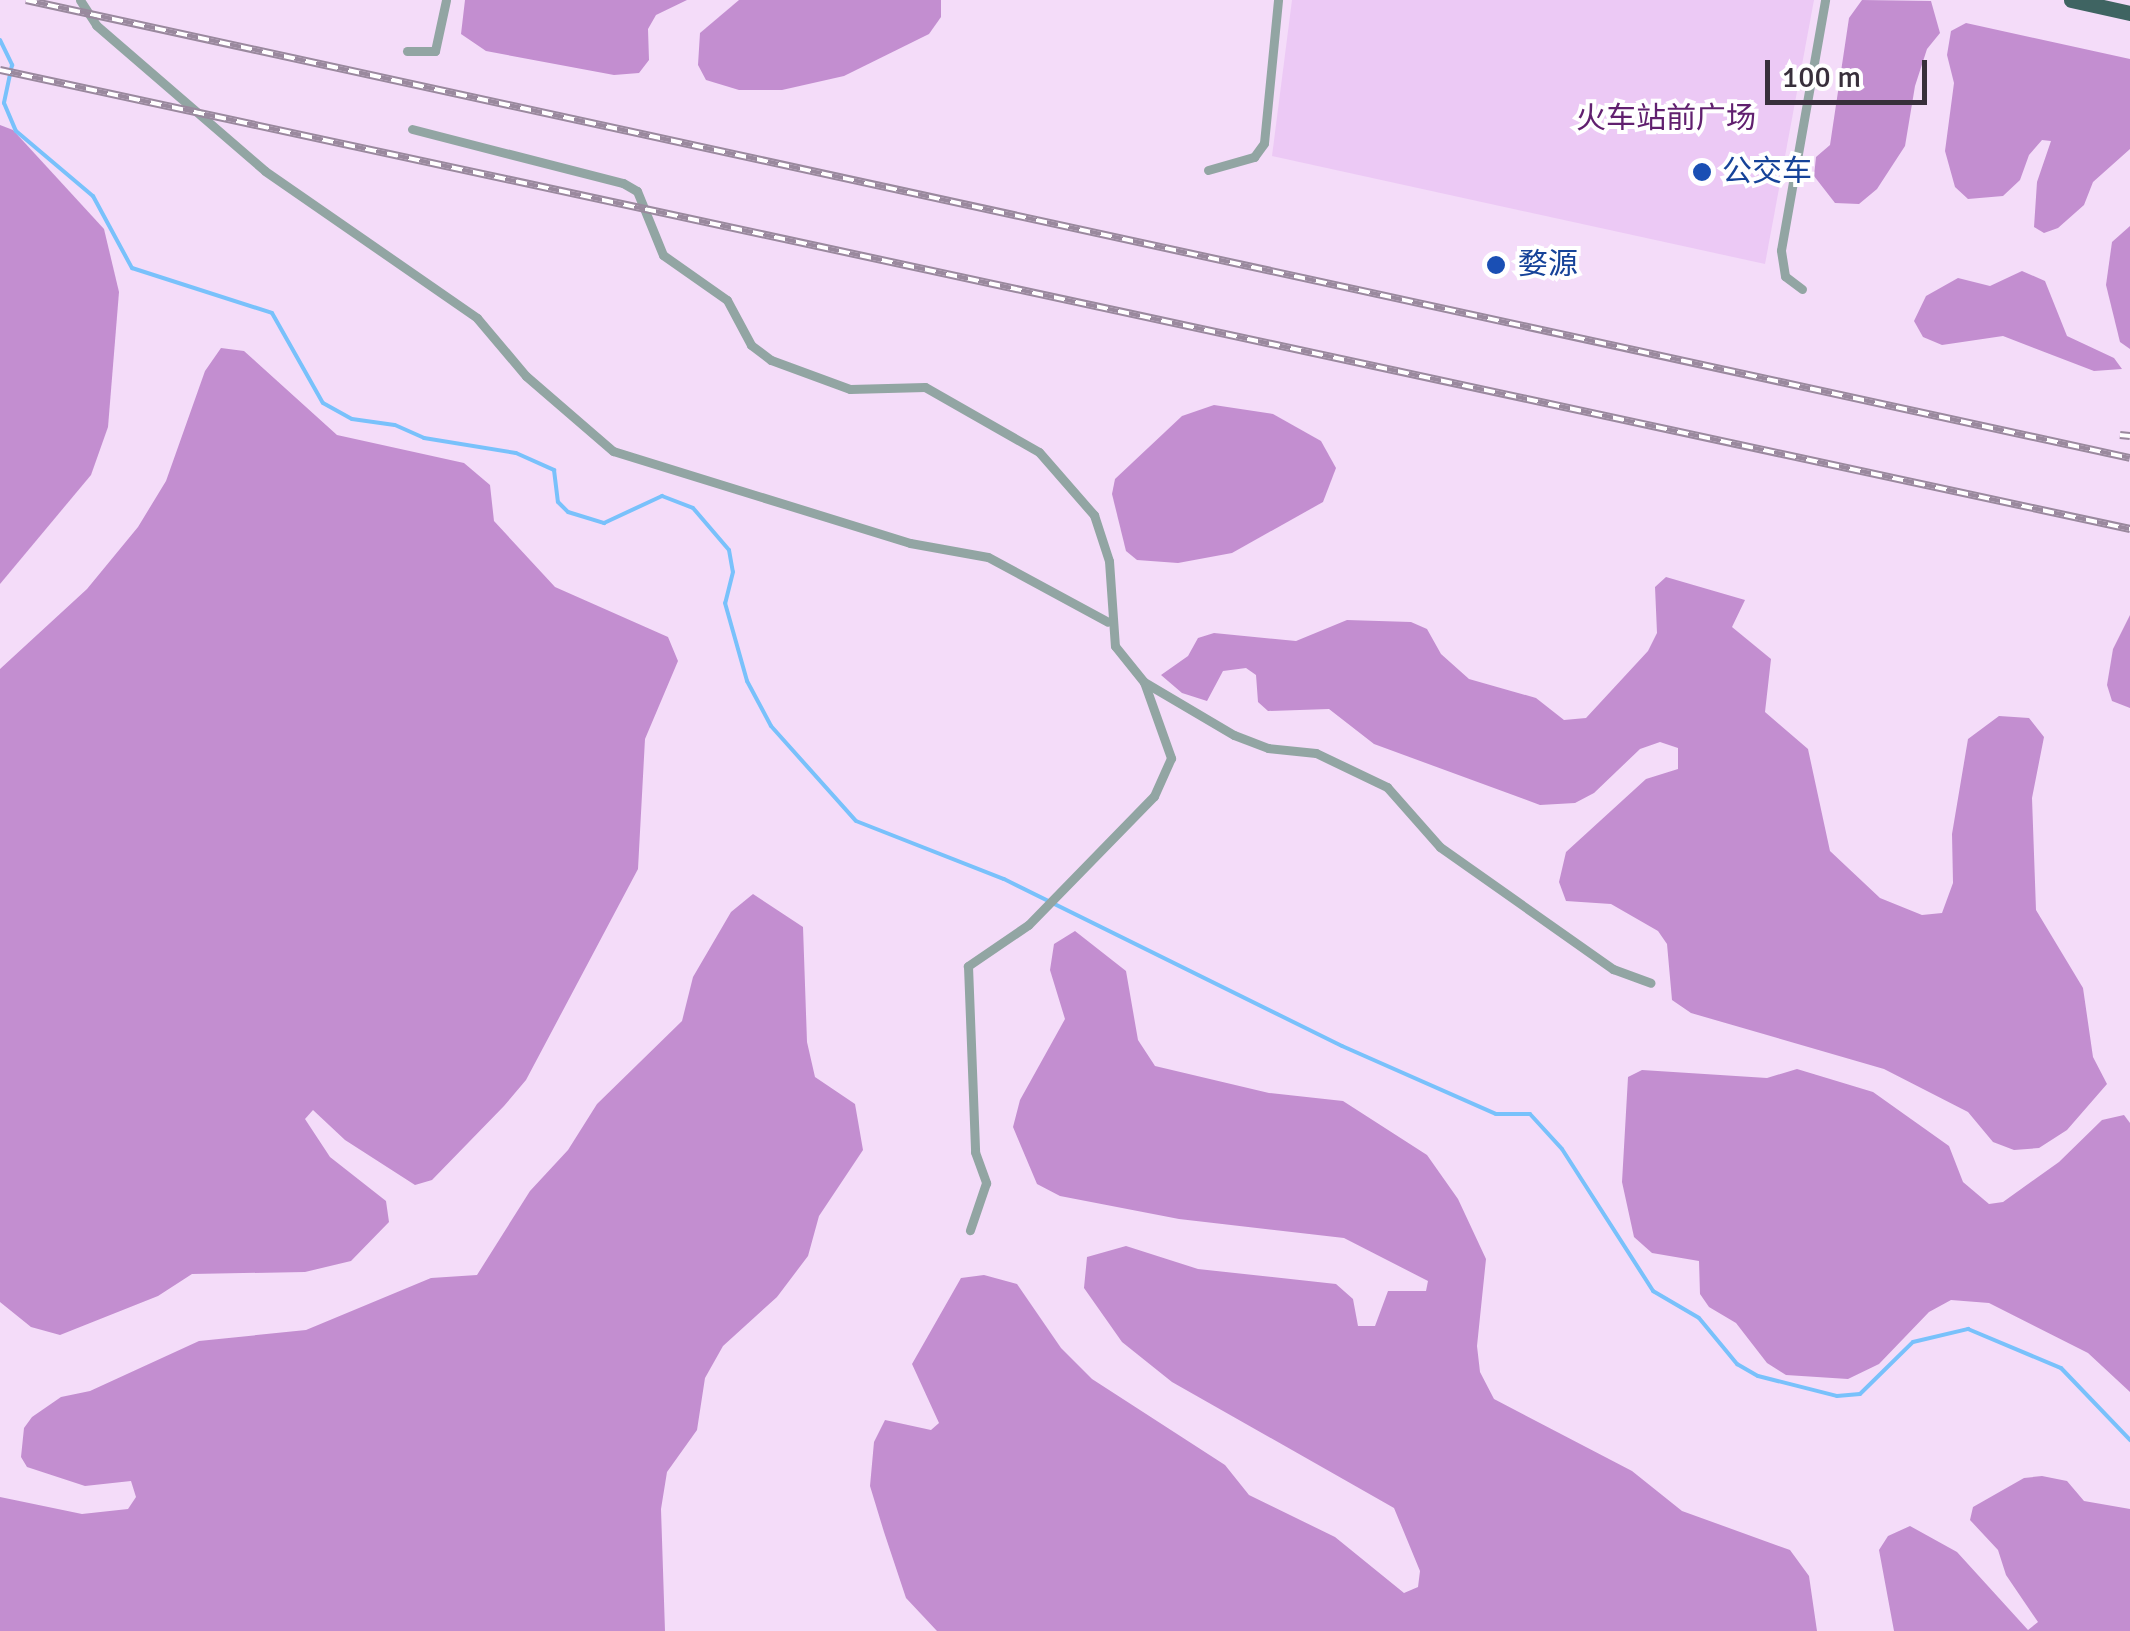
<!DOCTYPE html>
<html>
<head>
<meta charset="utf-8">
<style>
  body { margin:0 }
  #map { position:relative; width:2130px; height:1631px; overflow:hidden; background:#f4dcf9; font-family:Signika,"Noto Sans SC",sans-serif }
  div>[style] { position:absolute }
  .green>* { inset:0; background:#ecc9f5 }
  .forest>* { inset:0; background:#c38ed0 }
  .stream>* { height:4px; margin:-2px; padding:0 2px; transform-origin:2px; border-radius:2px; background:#79c1fb }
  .minor>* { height:9px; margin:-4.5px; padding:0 4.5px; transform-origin:4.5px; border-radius:4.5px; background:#92a5a3 }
  .trunk>* { height:15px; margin:-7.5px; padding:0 7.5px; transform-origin:7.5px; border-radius:7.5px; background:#3f6462 }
  .rail>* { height:8px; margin-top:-4px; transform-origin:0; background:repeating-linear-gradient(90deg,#fff 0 11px,#9a899e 0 22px); box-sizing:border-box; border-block:2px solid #9a899e }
  .dots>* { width:28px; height:28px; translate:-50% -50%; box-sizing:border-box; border:5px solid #fff; border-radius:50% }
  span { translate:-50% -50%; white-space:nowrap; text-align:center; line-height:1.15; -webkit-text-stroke:8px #fff; paint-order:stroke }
  .park-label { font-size:30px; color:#61206f }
  .transit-label { font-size:30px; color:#164399 }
  .left { translate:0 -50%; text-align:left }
  .scale { position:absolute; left:1765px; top:60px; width:162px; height:45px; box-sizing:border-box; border:5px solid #382f3b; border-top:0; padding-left:12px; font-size:30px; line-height:35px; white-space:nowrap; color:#382f3b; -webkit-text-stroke:8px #fff; paint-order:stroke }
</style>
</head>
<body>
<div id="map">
  <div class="green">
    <i style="clip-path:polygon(1292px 0,1814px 0,1765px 264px,1272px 156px)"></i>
  </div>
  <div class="forest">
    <i style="clip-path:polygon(465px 0,687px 0,656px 15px,648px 29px,649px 60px,639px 73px,614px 75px,486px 51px,461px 34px)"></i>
    <i style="clip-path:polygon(739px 0,941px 0,941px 17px,929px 34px,844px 76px,782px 90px,739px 90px,706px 80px,698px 65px,700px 33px)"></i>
    <i style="clip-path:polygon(1931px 1px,1940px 33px,1927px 49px,1915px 86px,1905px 146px,1877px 189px,1859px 204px,1835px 203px,1814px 176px,1816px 157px,1830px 145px,1849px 18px,1862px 0)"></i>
    <i style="clip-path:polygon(1966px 23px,2130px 59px,2130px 149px,2093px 182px,2084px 205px,2058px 228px,2044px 233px,2034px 227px,2037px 182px,2051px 141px,2042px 140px,2029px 155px,2020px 180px,2003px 196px,1968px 199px,1955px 187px,1945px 151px,1954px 83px,1947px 55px,1951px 31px)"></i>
    <i style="clip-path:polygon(0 125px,13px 130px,104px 229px,119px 292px,108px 427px,91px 475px,0 584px)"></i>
    <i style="clip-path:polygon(2130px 226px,2130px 349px,2120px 342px,2106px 285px,2112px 242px)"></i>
    <i style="clip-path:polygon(2022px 271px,2045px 281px,2067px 336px,2114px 358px,2122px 369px,2094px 371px,2003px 336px,1942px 345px,1923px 337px,1914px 321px,1926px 296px,1958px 278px,1990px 286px)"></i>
    <i style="clip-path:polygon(221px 348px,244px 351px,337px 435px,464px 463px,490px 485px,494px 521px,555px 587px,668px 637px,678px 661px,645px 739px,638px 869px,526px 1080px,504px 1106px,432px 1180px,415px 1185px,345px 1140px,313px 1110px,305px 1119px,330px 1157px,386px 1201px,389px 1222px,351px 1261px,305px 1272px,192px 1274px,158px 1296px,60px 1335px,31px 1327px,0 1302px,0 669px,87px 589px,138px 527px,166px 481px,205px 371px)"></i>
    <i style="clip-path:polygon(1214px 405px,1273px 414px,1321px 441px,1336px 468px,1323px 502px,1232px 553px,1178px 563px,1137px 560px,1126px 551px,1112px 494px,1115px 479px,1182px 416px)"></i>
    <i style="clip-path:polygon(1666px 577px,1745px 600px,1732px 627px,1771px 659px,1765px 712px,1808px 749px,1830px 851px,1880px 898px,1922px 915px,1942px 913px,1953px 883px,1952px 834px,1968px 739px,1999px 716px,2029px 718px,2044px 737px,2032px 798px,2036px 910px,2083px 988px,2093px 1057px,2107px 1084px,2067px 1130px,2039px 1148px,2014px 1150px,1993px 1142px,1968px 1112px,1884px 1069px,1691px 1013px,1672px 1000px,1667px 944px,1658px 931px,1611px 904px,1566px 901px,1559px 882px,1566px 852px,1646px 779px,1678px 769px,1678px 748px,1660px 742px,1640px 749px,1594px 793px,1575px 803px,1540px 805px,1374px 744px,1329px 709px,1268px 711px,1258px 702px,1256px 675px,1246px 668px,1223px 671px,1207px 701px,1182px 693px,1161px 675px,1188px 656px,1198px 638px,1214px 633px,1296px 641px,1347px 620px,1411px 622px,1427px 629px,1441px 654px,1469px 679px,1536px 698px,1564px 720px,1586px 718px,1648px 651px,1657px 633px,1655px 587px)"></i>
    <i style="clip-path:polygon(2130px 615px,2130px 708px,2112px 701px,2107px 685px,2113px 649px)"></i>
    <i style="clip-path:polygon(753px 894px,803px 927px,807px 1042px,815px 1077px,855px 1104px,863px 1150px,819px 1216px,808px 1256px,777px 1297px,723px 1346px,705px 1378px,697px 1430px,667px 1472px,661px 1509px,665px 1631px,0 1631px,0 1497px,82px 1514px,128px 1509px,136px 1497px,131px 1481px,85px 1486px,27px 1467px,21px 1457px,24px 1428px,32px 1417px,61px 1397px,90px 1391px,199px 1341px,306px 1330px,431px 1278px,477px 1275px,530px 1191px,568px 1150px,597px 1104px,682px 1021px,693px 977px,731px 912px)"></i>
    <i style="clip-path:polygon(1075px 931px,1126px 971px,1138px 1040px,1155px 1066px,1269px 1093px,1343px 1101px,1427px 1155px,1458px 1199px,1486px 1259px,1477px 1346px,1480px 1372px,1494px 1399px,1632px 1471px,1682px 1511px,1790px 1550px,1809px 1576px,1817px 1631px,937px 1631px,906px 1598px,884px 1532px,870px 1486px,874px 1442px,885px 1420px,931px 1430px,939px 1423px,912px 1364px,961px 1278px,984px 1275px,1017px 1284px,1061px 1348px,1092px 1379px,1225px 1465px,1249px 1495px,1335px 1537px,1404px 1593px,1418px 1587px,1420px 1571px,1394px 1508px,1172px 1382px,1122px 1342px,1084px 1288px,1087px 1257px,1126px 1246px,1198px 1269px,1336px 1284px,1353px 1299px,1358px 1326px,1375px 1326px,1388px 1291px,1426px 1291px,1428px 1281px,1344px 1238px,1179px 1219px,1060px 1196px,1037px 1184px,1013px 1127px,1020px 1100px,1065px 1019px,1050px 970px,1054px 944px)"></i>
    <i style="clip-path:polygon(1797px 1069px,1873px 1092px,1949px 1146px,1963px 1182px,1989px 1204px,2003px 1202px,2059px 1162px,2102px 1120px,2124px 1115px,2130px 1123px,2130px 1392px,2088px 1353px,1989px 1303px,1951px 1300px,1929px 1312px,1879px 1364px,1848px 1379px,1786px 1375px,1767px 1363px,1736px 1323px,1709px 1307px,1700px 1294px,1699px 1261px,1652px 1253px,1634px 1237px,1622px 1182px,1628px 1077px,1642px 1070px,1767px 1078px)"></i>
    <i style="clip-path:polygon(2042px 1476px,2067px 1481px,2084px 1501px,2130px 1509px,2130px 1631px,1894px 1631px,1879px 1550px,1888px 1536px,1910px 1526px,1957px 1552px,2028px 1630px,2038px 1622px,2006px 1575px,1998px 1550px,1970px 1520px,1973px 1507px,2024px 1478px)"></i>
  </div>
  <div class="stream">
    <i style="left:0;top:40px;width:28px;rotate:64deg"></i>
    <i style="left:12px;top:65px;width:39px;rotate:102deg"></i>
    <i style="left:4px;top:103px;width:30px;rotate:67deg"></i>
    <i style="left:16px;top:131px;width:101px;rotate:40.2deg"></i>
    <i style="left:93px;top:196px;width:82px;rotate:61.6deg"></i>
    <i style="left:132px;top:268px;width:147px;rotate:17.8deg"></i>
    <i style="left:272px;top:313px;width:103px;rotate:60.5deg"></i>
    <i style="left:323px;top:403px;width:33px;rotate:29deg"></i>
    <i style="left:352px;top:419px;width:43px;rotate:7.9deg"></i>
    <i style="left:395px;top:425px;width:32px;rotate:24deg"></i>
    <i style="left:424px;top:438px;width:93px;rotate:9.3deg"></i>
    <i style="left:516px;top:453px;width:42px;rotate:24.1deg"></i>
    <i style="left:554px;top:470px;width:32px;rotate:83deg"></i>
    <i style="left:558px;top:502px;width:14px;rotate:45deg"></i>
    <i style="left:568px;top:512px;width:38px;rotate:17deg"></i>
    <i style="left:604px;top:523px;width:64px;rotate:-25deg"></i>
    <i style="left:662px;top:496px;width:33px;rotate:21deg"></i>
    <i style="left:693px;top:508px;width:55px;rotate:49.4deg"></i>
    <i style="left:729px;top:550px;width:22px;rotate:80deg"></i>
    <i style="left:733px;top:572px;width:32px;rotate:104deg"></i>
    <i style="left:725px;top:603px;width:81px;rotate:74.2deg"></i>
    <i style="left:747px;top:681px;width:51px;rotate:61.9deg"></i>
    <i style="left:771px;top:726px;width:127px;rotate:48.2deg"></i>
    <i style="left:856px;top:821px;width:159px;rotate:21.4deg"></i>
    <i style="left:1004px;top:879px;width:377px;rotate:26.3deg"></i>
    <i style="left:1342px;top:1046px;width:168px;rotate:23.8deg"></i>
    <i style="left:1496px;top:1114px;width:34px"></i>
    <i style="left:1530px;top:1114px;width:47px;rotate:47.6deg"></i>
    <i style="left:1562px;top:1149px;width:169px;rotate:57.3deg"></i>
    <i style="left:1653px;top:1291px;width:53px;rotate:30.4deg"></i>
    <i style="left:1699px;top:1318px;width:60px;rotate:50.4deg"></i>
    <i style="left:1737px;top:1364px;width:24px;rotate:30deg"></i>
    <i style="left:1758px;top:1376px;width:81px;rotate:14.2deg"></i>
    <i style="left:1837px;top:1396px;width:23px;rotate:-5deg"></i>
    <i style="left:1860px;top:1394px;width:74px;rotate:-44.5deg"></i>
    <i style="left:1913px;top:1342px;width:57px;rotate:-13.3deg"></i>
    <i style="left:1968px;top:1329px;width:101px;rotate:22.8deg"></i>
    <i style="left:2061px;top:1368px;width:100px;rotate:46.2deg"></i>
  </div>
  <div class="minor">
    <i style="left:80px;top:0;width:30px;rotate:57deg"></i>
    <i style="left:96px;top:25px;width:223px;rotate:40.8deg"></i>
    <i style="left:265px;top:171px;width:258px;rotate:34.7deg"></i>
    <i style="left:477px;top:318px;width:76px;rotate:49.8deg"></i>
    <i style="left:526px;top:376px;width:115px;rotate:40.8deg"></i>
    <i style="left:613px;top:451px;width:311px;rotate:17.2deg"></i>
    <i style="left:910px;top:543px;width:79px;rotate:10.2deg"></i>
    <i style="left:988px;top:557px;width:136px;rotate:28.4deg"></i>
    <i style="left:407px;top:51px;width:28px"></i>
    <i style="left:435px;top:51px;width:52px;rotate:-77.8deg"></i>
    <i style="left:412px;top:129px;width:218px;rotate:14.4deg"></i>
    <i style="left:623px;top:183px;width:16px;rotate:30deg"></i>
    <i style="left:637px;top:191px;width:69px;rotate:67.9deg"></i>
    <i style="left:663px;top:255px;width:78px;rotate:35.1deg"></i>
    <i style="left:727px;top:300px;width:51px;rotate:61.9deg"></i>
    <i style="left:751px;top:345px;width:25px;rotate:37deg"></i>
    <i style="left:771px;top:360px;width:84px;rotate:20.2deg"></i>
    <i style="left:850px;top:389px;width:75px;rotate:-1.5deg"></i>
    <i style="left:925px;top:387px;width:131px;rotate:29.7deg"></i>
    <i style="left:1039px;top:452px;width:84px;rotate:48.9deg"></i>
    <i style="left:1094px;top:515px;width:48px;rotate:71.9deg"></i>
    <i style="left:1109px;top:561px;width:85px;rotate:86deg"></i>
    <i style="left:1115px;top:646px;width:46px;rotate:51.1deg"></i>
    <i style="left:1144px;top:682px;width:81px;rotate:70.4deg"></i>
    <i style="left:1171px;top:758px;width:42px;rotate:114.1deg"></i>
    <i style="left:1154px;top:796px;width:180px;rotate:134.3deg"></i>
    <i style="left:1028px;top:925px;width:73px;rotate:145.7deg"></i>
    <i style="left:968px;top:966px;width:186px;rotate:87.8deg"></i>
    <i style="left:975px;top:1152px;width:33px;rotate:70deg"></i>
    <i style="left:986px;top:1183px;width:50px;rotate:108.8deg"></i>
    <i style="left:1208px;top:170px;width:48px;rotate:-15.8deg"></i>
    <i style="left:1254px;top:157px;width:17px;rotate:-54deg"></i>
    <i style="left:1264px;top:143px;width:144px;rotate:-84.4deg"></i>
    <i style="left:1802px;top:289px;width:21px;rotate:-143deg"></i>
    <i style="left:1785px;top:276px;width:26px;rotate:-99deg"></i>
    <i style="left:1781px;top:250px;width:254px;rotate:-80deg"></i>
    <i style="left:1144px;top:682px;width:104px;rotate:30.5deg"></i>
    <i style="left:1234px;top:735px;width:36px;rotate:21deg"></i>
    <i style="left:1268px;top:748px;width:48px;rotate:5.9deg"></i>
    <i style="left:1316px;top:753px;width:79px;rotate:25.6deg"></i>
    <i style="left:1387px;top:787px;width:80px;rotate:48.5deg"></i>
    <i style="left:1440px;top:847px;width:212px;rotate:35.2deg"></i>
    <i style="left:1613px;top:969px;width:40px;rotate:20.2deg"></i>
  </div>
  <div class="trunk">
    <i style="left:2071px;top:0;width:60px;rotate:12.4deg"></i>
  </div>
  <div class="rail">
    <i style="left:26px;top:0;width:2153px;rotate:12.28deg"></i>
    <i style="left:0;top:70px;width:2179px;rotate:12.16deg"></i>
    <i style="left:2120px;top:435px;width:10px;rotate:6deg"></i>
  </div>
  <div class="dots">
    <i style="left:1702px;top:172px;background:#1a4fb4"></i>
    <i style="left:1496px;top:265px;background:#1a4fb4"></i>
  </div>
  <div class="park-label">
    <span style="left:1666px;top:119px">火车站前广场</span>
  </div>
  <div class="transit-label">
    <span class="left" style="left:1722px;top:172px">公交车</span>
    <span class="left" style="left:1518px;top:265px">婺源</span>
  </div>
  <div class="scale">100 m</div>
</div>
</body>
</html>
